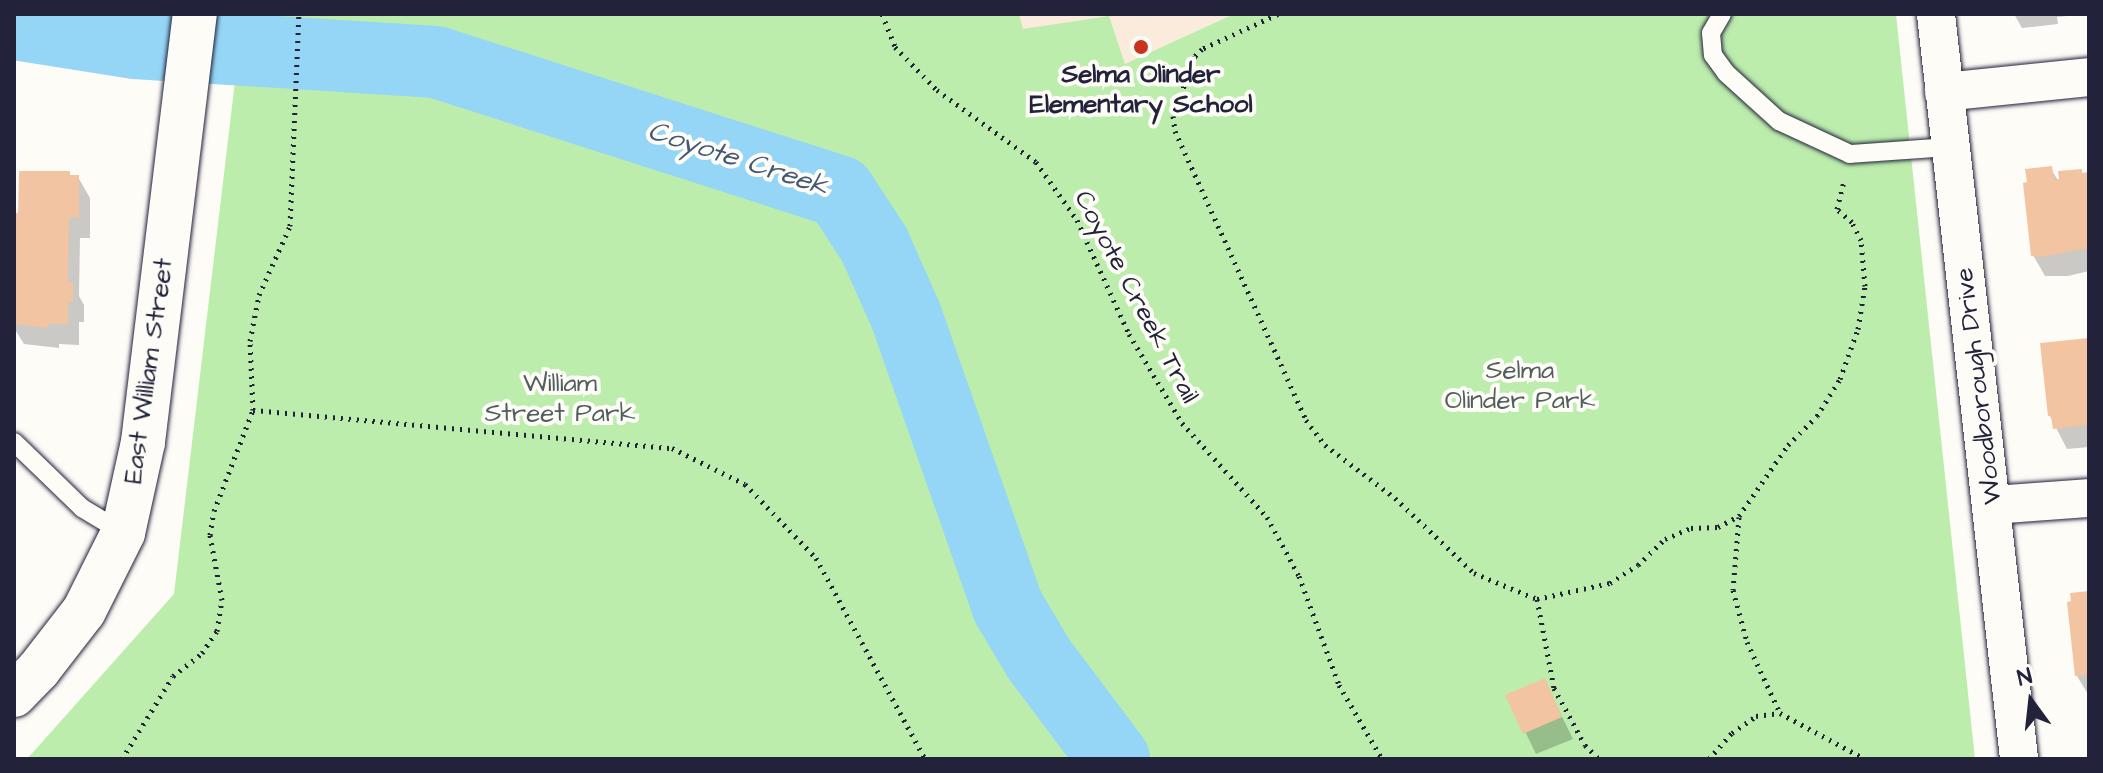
<!DOCTYPE html>
<html>
<head>
<meta charset="utf-8">
<style>
  body { margin:0 }
  #map { position:relative; width:2103px; height:773px; overflow:hidden; background:#fdfcf7; font-family:"Architects Daughter",sans-serif }
  div>[style] { position:absolute }
  .built>* { inset:0; background:#faebdd }
  .green>* { inset:0; background:#bcedad }
  .shadow>* { inset:0; background:#0003 }
  .river>* { height:72px; margin:-36px; padding:0 36px; transform-origin:36px; border-radius:36px; background:#95d6f7 }
  .building>* { inset:0; background:#f2c4a1 }
  .path>* { height:5px; margin-top:-2.5px; transform-origin:0; background:repeating-linear-gradient(90deg,#22223b 0 2px,transparent 0 8px) }
  .roads { filter:drop-shadow(0 0 2px #22223b) drop-shadow(0 0 2px #22223b) }
  .lane>* { height:18px; margin:-9px; padding:0 9px; transform-origin:9px; border-radius:9px; background:#fdfcf7 }
  .street>* { height:38px; margin:-19px; padding:0 19px; transform-origin:19px; border-radius:19px; background:#fdfcf7 }
  .secondary>* { height:44px; margin:-22px; padding:0 22px; transform-origin:22px; border-radius:22px; background:#fdfcf7 }
  .dots>* { width:22px; height:22px; translate:-50% -50%; box-sizing:border-box; border:4px solid #fdfcf7; border-radius:50% }
  span { translate:-50% -50%; white-space:nowrap; text-align:center; line-height:1.15; -webkit-text-stroke:8px #fdfcf7; paint-order:stroke }
  .poi-label { font-size:26px; color:#22223b; font-weight:700 }
  .street-label { font-size:26px; color:#22223b }
  .park-label { font-size:26px; color:#505f5d }
  .water-label { font-size:28px; color:#445873; font-style:italic }
  .frame { position:absolute; inset:0; border:16px solid #22223b; pointer-events:none }
  .north { position:absolute; left:1991px; top:661px; width:80px; height:80px; -webkit-text-stroke:6px #fdfcf7; paint-order:stroke; rotate:345deg; font-size:22px; font-weight:700; line-height:32px; text-align:center; color:#22223b }
  .north::after { content:''; display:block; margin:auto; width:28px; height:36px; background:#22223b; clip-path:polygon(50% 0,100% 100%,50% 72%,0 100%) }
</style>
</head>
<body>
<div id="map">
  <div class="built">
    <i style="clip-path:polygon(1019px 14px,1234px 14px,1125px 65px,1022px 29px)"></i>
  </div>
  <div class="green">
    <i style="clip-path:polygon(243px 14px,1019px 14px,1023px 29px,1109px 16px,1125px 64px,1234px 14px,1896px 14px,1975px 759px,27px 759px,174px 594px)"></i>
  </div>
  <div class="shadow">
    <i style="clip-path:polygon(2014px 14px,2087px 14px,2057px 17px,2058px 24px,2022px 28px)"></i>
    <i style="clip-path:polygon(2051px 169px,2062px 187px,2089px 173px,2089px 271px,2068px 276px,2045px 276px,2033px 255px)"></i>
    <i style="clip-path:polygon(70px 177px,78px 177px,90px 198px,90px 238px,80px 238px,79px 296px,84px 305px,84px 322px,79px 322px,79px 345px,59px 344px,59px 348px,24px 344px,14px 328px,14px 215px,20px 215px)"></i>
    <i style="clip-path:polygon(2089px 340px,2089px 447px,2067px 449px,2050px 416px)"></i>
    <i style="clip-path:polygon(2089px 593px,2089px 696px,2077px 676px,2073px 603px)"></i>
    <i style="clip-path:polygon(1544px 680px,1573px 739px,1536px 754px,1508px 696px)"></i>
  </div>
  <div class="river">
    <i style="left:14px;top:24px;width:122px;rotate:8.9deg"></i>
    <i style="left:135px;top:43px;width:302px;rotate:3.6deg"></i>
    <i style="left:436px;top:62px;width:424px;rotate:17.8deg"></i>
    <i style="left:840px;top:192px;width:62px;rotate:56.8deg"></i>
    <i style="left:874px;top:244px;width:79px;rotate:66deg"></i>
    <i style="left:906px;top:316px;width:308px;rotate:70.7deg"></i>
    <i style="left:1008px;top:607px;width:61px;rotate:59.2deg"></i>
    <i style="left:1039px;top:659px;width:125px;rotate:53.1deg"></i>
  </div>
  <div class="building">
    <i style="clip-path:polygon(2052px 166px,2054px 180px,2059px 179px,2058px 171px,2082px 169px,2082px 173px,2089px 172px,2089px 248px,2041px 257px,2031px 256px,2023px 183px,2027px 182px,2025px 169px)"></i>
    <i style="clip-path:polygon(19px 171px,70px 171px,70px 175px,79px 175px,79px 218px,69px 217px,68px 282px,73px 282px,73px 302px,68px 302px,68px 324px,48px 324px,48px 328px,14px 324px,14px 213px,18px 213px)"></i>
    <i style="clip-path:polygon(2089px 338px,2089px 425px,2053px 429px,2051px 416px,2048px 416px,2040px 343px)"></i>
    <i style="clip-path:polygon(2089px 591px,2089px 675px,2075px 676px,2067px 602px,2071px 601px,2070px 593px)"></i>
    <i style="clip-path:polygon(1545px 678px,1562px 717px,1523px 734px,1505px 695px)"></i>
  </div>
  <div class="path">
    <i style="left:882px;top:14px;width:35px;rotate:68deg"></i>
    <i style="left:895px;top:47px;width:60px;rotate:45.7deg"></i>
    <i style="left:937px;top:90px;width:122px;rotate:36deg"></i>
    <i style="left:1036px;top:162px;width:71px;rotate:54.7deg"></i>
    <i style="left:1077px;top:220px;width:125px;rotate:65.5deg"></i>
    <i style="left:1129px;top:334px;width:104px;rotate:59.2deg"></i>
    <i style="left:1182px;top:423px;width:127px;rotate:47.9deg"></i>
    <i style="left:1267px;top:517px;width:67px;rotate:61.5deg"></i>
    <i style="left:1299px;top:576px;width:116px;rotate:69.8deg"></i>
    <i style="left:1339px;top:685px;width:86px;rotate:59.8deg"></i>
    <i style="left:1278px;top:14px;width:84px;rotate:155.3deg"></i>
    <i style="left:1202px;top:49px;width:10px;rotate:135deg"></i>
    <i style="left:1195px;top:56px;width:64px;rotate:110.1deg"></i>
    <i style="left:1173px;top:116px;width:15px;rotate:82deg"></i>
    <i style="left:1175px;top:131px;width:317px;rotate:65.6deg"></i>
    <i style="left:1306px;top:420px;width:31px;rotate:53deg"></i>
    <i style="left:1325px;top:445px;width:88px;rotate:37.1deg"></i>
    <i style="left:1395px;top:498px;width:109px;rotate:43.5deg"></i>
    <i style="left:1474px;top:573px;width:68px;rotate:22.4deg"></i>
    <i style="left:1537px;top:599px;width:91px;rotate:79.2deg"></i>
    <i style="left:1554px;top:688px;width:65px;rotate:61.5deg"></i>
    <i style="left:1585px;top:745px;width:20px;rotate:45deg"></i>
    <i style="left:253px;top:410px;width:421px;rotate:5.2deg"></i>
    <i style="left:672px;top:448px;width:81px;rotate:26.3deg"></i>
    <i style="left:745px;top:484px;width:103px;rotate:46.2deg"></i>
    <i style="left:816px;top:558px;width:229px;rotate:61.5deg"></i>
    <i style="left:1739px;top:517px;width:73px;rotate:94.7deg"></i>
    <i style="left:1733px;top:590px;width:54px;rotate:74.9deg"></i>
    <i style="left:1747px;top:642px;width:78px;rotate:65.1deg"></i>
    <i style="left:1537px;top:599px;width:75px;rotate:-12.4deg"></i>
    <i style="left:1610px;top:583px;width:33px;rotate:-33deg"></i>
    <i style="left:1638px;top:565px;width:37px;rotate:-44deg"></i>
    <i style="left:1665px;top:539px;width:28px;rotate:-23deg"></i>
    <i style="left:1691px;top:528px;width:27px;rotate:-2deg"></i>
    <i style="left:1718px;top:527px;width:24px;rotate:-28deg"></i>
    <i style="left:1739px;top:516px;width:86px;rotate:-55.4deg"></i>
    <i style="left:1788px;top:445px;width:41px;rotate:-45deg"></i>
    <i style="left:1817px;top:416px;width:44px;rotate:-58.1deg"></i>
    <i style="left:1840px;top:379px;width:53px;rotate:-70.2deg"></i>
    <i style="left:1858px;top:329px;width:44px;rotate:-80.8deg"></i>
    <i style="left:1865px;top:286px;width:46px;rotate:-95deg"></i>
    <i style="left:1861px;top:240px;width:20px;rotate:-117deg"></i>
    <i style="left:1852px;top:222px;width:20px;rotate:-139deg"></i>
    <i style="left:1837px;top:209px;width:29px;rotate:-76deg"></i>
    <i style="left:122px;top:759px;width:97px;rotate:-58.4deg"></i>
    <i style="left:173px;top:676px;width:37px;rotate:-38deg"></i>
    <i style="left:202px;top:653px;width:27px;rotate:-56deg"></i>
    <i style="left:217px;top:631px;width:31px;rotate:-81deg"></i>
    <i style="left:222px;top:600px;width:66px;rotate:-100.5deg"></i>
    <i style="left:210px;top:535px;width:24px;rotate:-81deg"></i>
    <i style="left:214px;top:511px;width:108px;rotate:-68.9deg"></i>
    <i style="left:253px;top:410px;width:69px;rotate:-92.5deg"></i>
    <i style="left:250px;top:341px;width:47px;rotate:-78.9deg"></i>
    <i style="left:259px;top:295px;width:76px;rotate:-65.8deg"></i>
    <i style="left:290px;top:226px;width:212px;rotate:-87.6deg"></i>
    <i style="left:1709px;top:759px;width:35px;rotate:-49deg"></i>
    <i style="left:1732px;top:733px;width:29px;rotate:-35deg"></i>
    <i style="left:1756px;top:716px;width:24px;rotate:-7deg"></i>
    <i style="left:1780px;top:713px;width:97px;rotate:28.4deg"></i>
  </div>
  <div class="roads">
    <div class="lane">
      <i style="left:1722px;top:14px;width:22px;rotate:120deg"></i>
      <i style="left:1711px;top:33px;width:22px;rotate:85deg"></i>
      <i style="left:1713px;top:55px;width:22px;rotate:54deg"></i>
      <i style="left:1726px;top:73px;width:72px;rotate:42.2deg"></i>
      <i style="left:1779px;top:121px;width:78px;rotate:24.9deg"></i>
      <i style="left:1850px;top:154px;width:101px;rotate:-4deg"></i>
      <i style="left:14px;top:442px;width:95px;rotate:44.1deg"></i>
      <i style="left:82px;top:508px;width:47px;rotate:31deg"></i>
    </div>
    <div class="street">
      <i style="left:1936px;top:14px;width:750px;rotate:83.64deg"></i>
      <i style="left:1944px;top:92px;width:146px;rotate:-5.9deg"></i>
      <i style="left:1993px;top:505px;width:96px;rotate:-4.2deg"></i>
    </div>
    <div class="secondary">
      <i style="left:14px;top:695px;width:36px;rotate:-46deg"></i>
      <i style="left:39px;top:669px;width:73px;rotate:-52.2deg"></i>
      <i style="left:84px;top:611px;width:87px;rotate:-63.4deg"></i>
      <i style="left:123px;top:533px;width:93px;rotate:-77.6deg"></i>
      <i style="left:143px;top:442px;width:431px;rotate:-83.1deg"></i>
    </div>
  </div>
  <div class="dots">
    <i style="left:1141px;top:47px;background:#c8321e"></i>
  </div>
  <div class="poi-label">
    <span style="left:1141px;top:90px">Selma Olinder<br>Elementary School</span>
  </div>
  <div class="street-label">
    <span style="left:1136px;top:297px;rotate:62deg">Coyote Creek Trail</span>
    <span style="left:149px;top:371px;rotate:-82deg">East William Street</span>
    <span style="left:1979px;top:386px;rotate:-97deg">Woodborough Drive</span>
  </div>
  <div class="park-label">
    <span style="left:1520px;top:386px">Selma<br>Olinder Park</span>
    <span style="left:560px;top:399px">William<br>Street Park</span>
  </div>
  <div class="water-label">
    <span style="left:738px;top:159px;rotate:18deg">Coyote Creek</span>
  </div>
  <div class="frame"></div>
  <div class="north">N</div>
</div>
</body>
</html>
